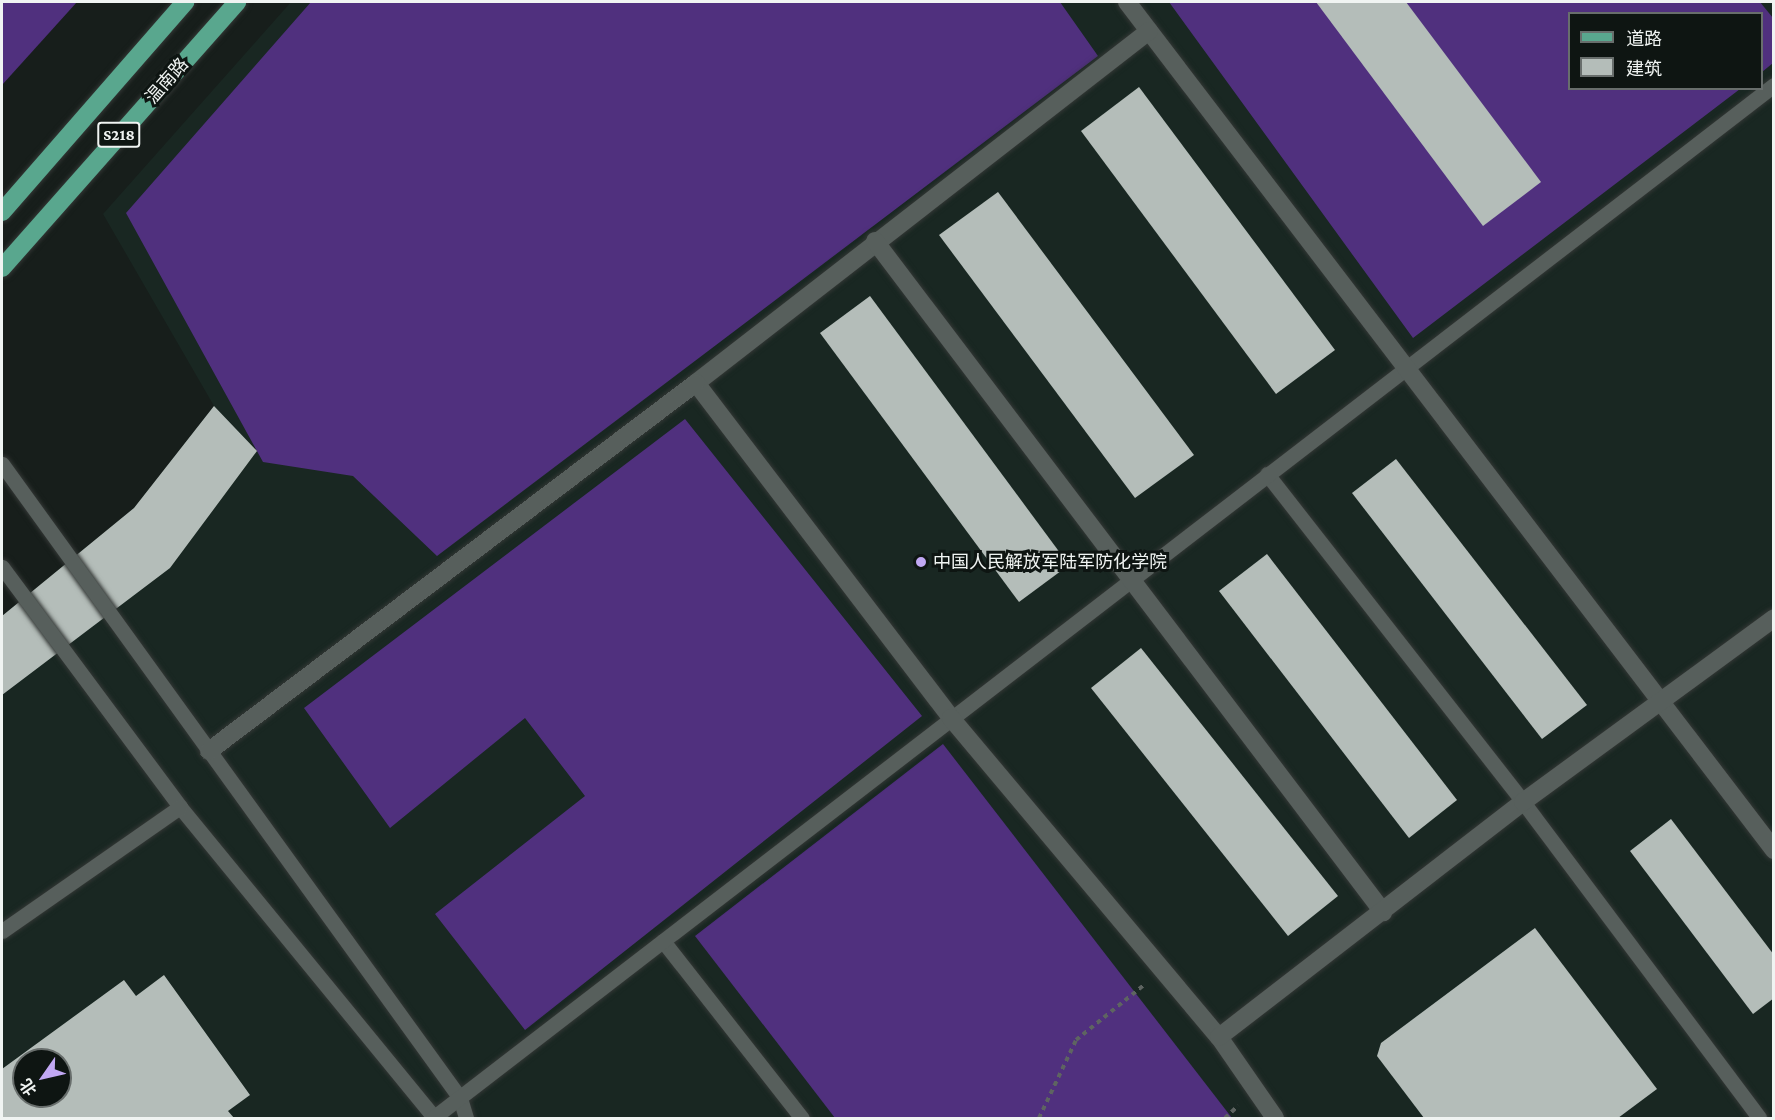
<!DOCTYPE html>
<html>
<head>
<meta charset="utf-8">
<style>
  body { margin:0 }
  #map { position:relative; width:1775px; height:1120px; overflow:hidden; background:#171e1b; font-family:"Crimson Pro","Noto Sans SC",serif }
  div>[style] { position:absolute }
  .built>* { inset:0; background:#192722 }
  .forest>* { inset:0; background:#50307e }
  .building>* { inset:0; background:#b4bdb9 }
  .path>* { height:4px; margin-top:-2px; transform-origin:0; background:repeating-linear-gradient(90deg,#5e6461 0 4.5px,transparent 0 9px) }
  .roads { filter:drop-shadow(0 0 2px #333735) drop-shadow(0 0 2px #333735) }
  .lane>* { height:15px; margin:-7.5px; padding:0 7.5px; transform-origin:7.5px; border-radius:7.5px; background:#575f5c }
  .street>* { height:18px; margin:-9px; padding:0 9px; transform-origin:9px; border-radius:9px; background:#575f5c }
  .primary>* { height:18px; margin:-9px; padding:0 9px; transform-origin:9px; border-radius:9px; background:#59a78e }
  .dots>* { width:16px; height:16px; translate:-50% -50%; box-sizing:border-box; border:3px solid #0e1512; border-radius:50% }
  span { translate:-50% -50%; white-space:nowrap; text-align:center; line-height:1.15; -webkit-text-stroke:6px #0e1512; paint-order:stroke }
  .shield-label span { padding:2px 4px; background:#0e1512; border:2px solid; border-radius:4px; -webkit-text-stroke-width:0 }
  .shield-label { font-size:16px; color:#f0f4f2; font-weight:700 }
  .street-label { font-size:18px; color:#f0f4f2 }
  .poi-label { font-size:18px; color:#f0f4f2 }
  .left { translate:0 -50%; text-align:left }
  .frame { position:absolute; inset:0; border:3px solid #f0f4f2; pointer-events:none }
  .legend { position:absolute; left:1568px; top:12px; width:195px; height:78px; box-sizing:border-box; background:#0e1512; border:2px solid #686e6c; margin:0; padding:8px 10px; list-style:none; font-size:18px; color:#f0f4f2 }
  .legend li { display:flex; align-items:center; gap:12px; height:30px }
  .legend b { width:30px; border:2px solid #686e6c }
  .north { position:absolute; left:12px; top:1048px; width:60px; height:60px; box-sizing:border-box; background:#0e1512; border:2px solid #686e6c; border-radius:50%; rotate:236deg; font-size:16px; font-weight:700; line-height:24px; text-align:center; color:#f0f4f2 }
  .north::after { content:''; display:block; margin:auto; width:21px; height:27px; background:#c1a8f3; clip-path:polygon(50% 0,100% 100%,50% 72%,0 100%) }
</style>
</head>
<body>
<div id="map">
  <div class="built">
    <i style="clip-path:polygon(evenodd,291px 2px,1773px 2px,1773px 1118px,2px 1118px,2px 616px,134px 508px,214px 406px,103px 214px,291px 2px,1570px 14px,1762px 14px,1762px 88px,1570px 88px,1570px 14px,291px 2px,24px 1060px,60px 1060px,60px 1096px,24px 1096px,24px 1060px)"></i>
  </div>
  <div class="forest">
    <i style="clip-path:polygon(2px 2px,77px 2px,2px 85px)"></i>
    <i style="clip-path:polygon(311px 2px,1060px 2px,1098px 56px,437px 556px,353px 476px,263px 462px,126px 213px)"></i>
    <i style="clip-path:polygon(1169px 2px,1760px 2px,1773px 18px,1773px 63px,1762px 72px,1762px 14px,1570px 14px,1570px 88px,1740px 89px,1413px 338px)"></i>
    <i style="clip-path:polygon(685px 419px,922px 716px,525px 1030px,435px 914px,585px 796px,525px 718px,390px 828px,304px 708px)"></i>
    <i style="clip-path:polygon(943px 744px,1232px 1118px,835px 1118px,695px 936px)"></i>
  </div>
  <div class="building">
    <i style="clip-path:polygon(1316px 2px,1406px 2px,1541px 182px,1483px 226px)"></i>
    <i style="clip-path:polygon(1139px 87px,1335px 350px,1276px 394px,1081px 131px)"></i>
    <i style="clip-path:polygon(998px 192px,1194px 455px,1135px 498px,939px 235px)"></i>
    <i style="clip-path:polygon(870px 296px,1069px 565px,1019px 602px,820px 333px)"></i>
    <i style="clip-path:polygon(214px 406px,257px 451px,170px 568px,2px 695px,2px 616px,134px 508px)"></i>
    <i style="clip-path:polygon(1396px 459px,1587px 705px,1542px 739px,1352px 493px)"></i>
    <i style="clip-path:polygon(1267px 554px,1457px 800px,1409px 838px,1219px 591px)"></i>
    <i style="clip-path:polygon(1141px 648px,1338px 896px,1288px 936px,1091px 688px)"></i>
    <i style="clip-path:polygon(1671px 819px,1774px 955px,1774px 998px,1753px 1014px,1630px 851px)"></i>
    <i style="clip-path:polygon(1535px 928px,1657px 1089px,1618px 1118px,1424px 1118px,1377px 1056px,1381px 1043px)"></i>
    <i style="clip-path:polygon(evenodd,164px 975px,250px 1095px,228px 1111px,234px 1118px,2px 1118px,2px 1069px,124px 980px,136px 996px,164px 975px,24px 1060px,60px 1060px,60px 1096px,24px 1096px,24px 1060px)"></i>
  </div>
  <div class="path">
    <i style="left:1039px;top:1118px;width:86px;rotate:-64.6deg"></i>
    <i style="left:1076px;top:1040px;width:87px;rotate:-39deg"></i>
    <i style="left:1225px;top:1118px;width:18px;rotate:-43deg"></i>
  </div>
  <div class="roads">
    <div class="lane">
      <i style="left:2px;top:464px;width:782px;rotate:54.16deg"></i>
      <i style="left:460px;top:1098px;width:21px;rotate:73deg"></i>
      <i style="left:1267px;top:474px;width:416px;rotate:52deg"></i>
      <i style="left:1523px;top:802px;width:394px;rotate:53.2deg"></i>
      <i style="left:2px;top:567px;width:299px;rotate:53.4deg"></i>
      <i style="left:180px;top:807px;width:402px;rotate:50.7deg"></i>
      <i style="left:2px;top:931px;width:217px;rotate:-34.9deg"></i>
      <i style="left:663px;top:941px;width:225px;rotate:51.9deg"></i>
      <i style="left:433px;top:1118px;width:1693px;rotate:-37.61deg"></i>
    </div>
    <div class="street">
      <i style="left:1127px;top:2px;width:1067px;rotate:52.66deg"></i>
      <i style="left:1149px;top:31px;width:574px;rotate:142.15deg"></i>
      <i style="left:696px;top:383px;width:421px;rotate:52.7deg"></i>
      <i style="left:951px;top:718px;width:417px;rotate:50deg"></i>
      <i style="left:1219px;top:1037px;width:98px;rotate:55.3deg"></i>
      <i style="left:875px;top:241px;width:842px;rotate:52.87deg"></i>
      <i style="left:209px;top:751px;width:610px;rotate:-37.08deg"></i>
      <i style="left:1219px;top:1037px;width:384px;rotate:-37.7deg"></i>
      <i style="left:1523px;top:802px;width:311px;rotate:-36.2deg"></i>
    </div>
    <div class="primary">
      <i style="left:2px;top:212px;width:279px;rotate:-48.9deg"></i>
      <i style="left:2px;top:268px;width:355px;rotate:-48.5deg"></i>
    </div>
  </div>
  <div class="dots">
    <i style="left:921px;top:562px;background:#c1a8f3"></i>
  </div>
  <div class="shield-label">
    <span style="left:119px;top:135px">S218</span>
  </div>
  <div class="street-label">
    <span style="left:167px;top:81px;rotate:-49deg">温南路</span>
  </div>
  <div class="poi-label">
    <span class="left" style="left:933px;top:562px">中国人民解放军陆军防化学院</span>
  </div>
  <div class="frame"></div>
  <ul class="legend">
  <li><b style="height:8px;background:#59a78e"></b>道路</li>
  <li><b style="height:16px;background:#b4bdb9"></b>建筑</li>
  </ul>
  <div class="north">北</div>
</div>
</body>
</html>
